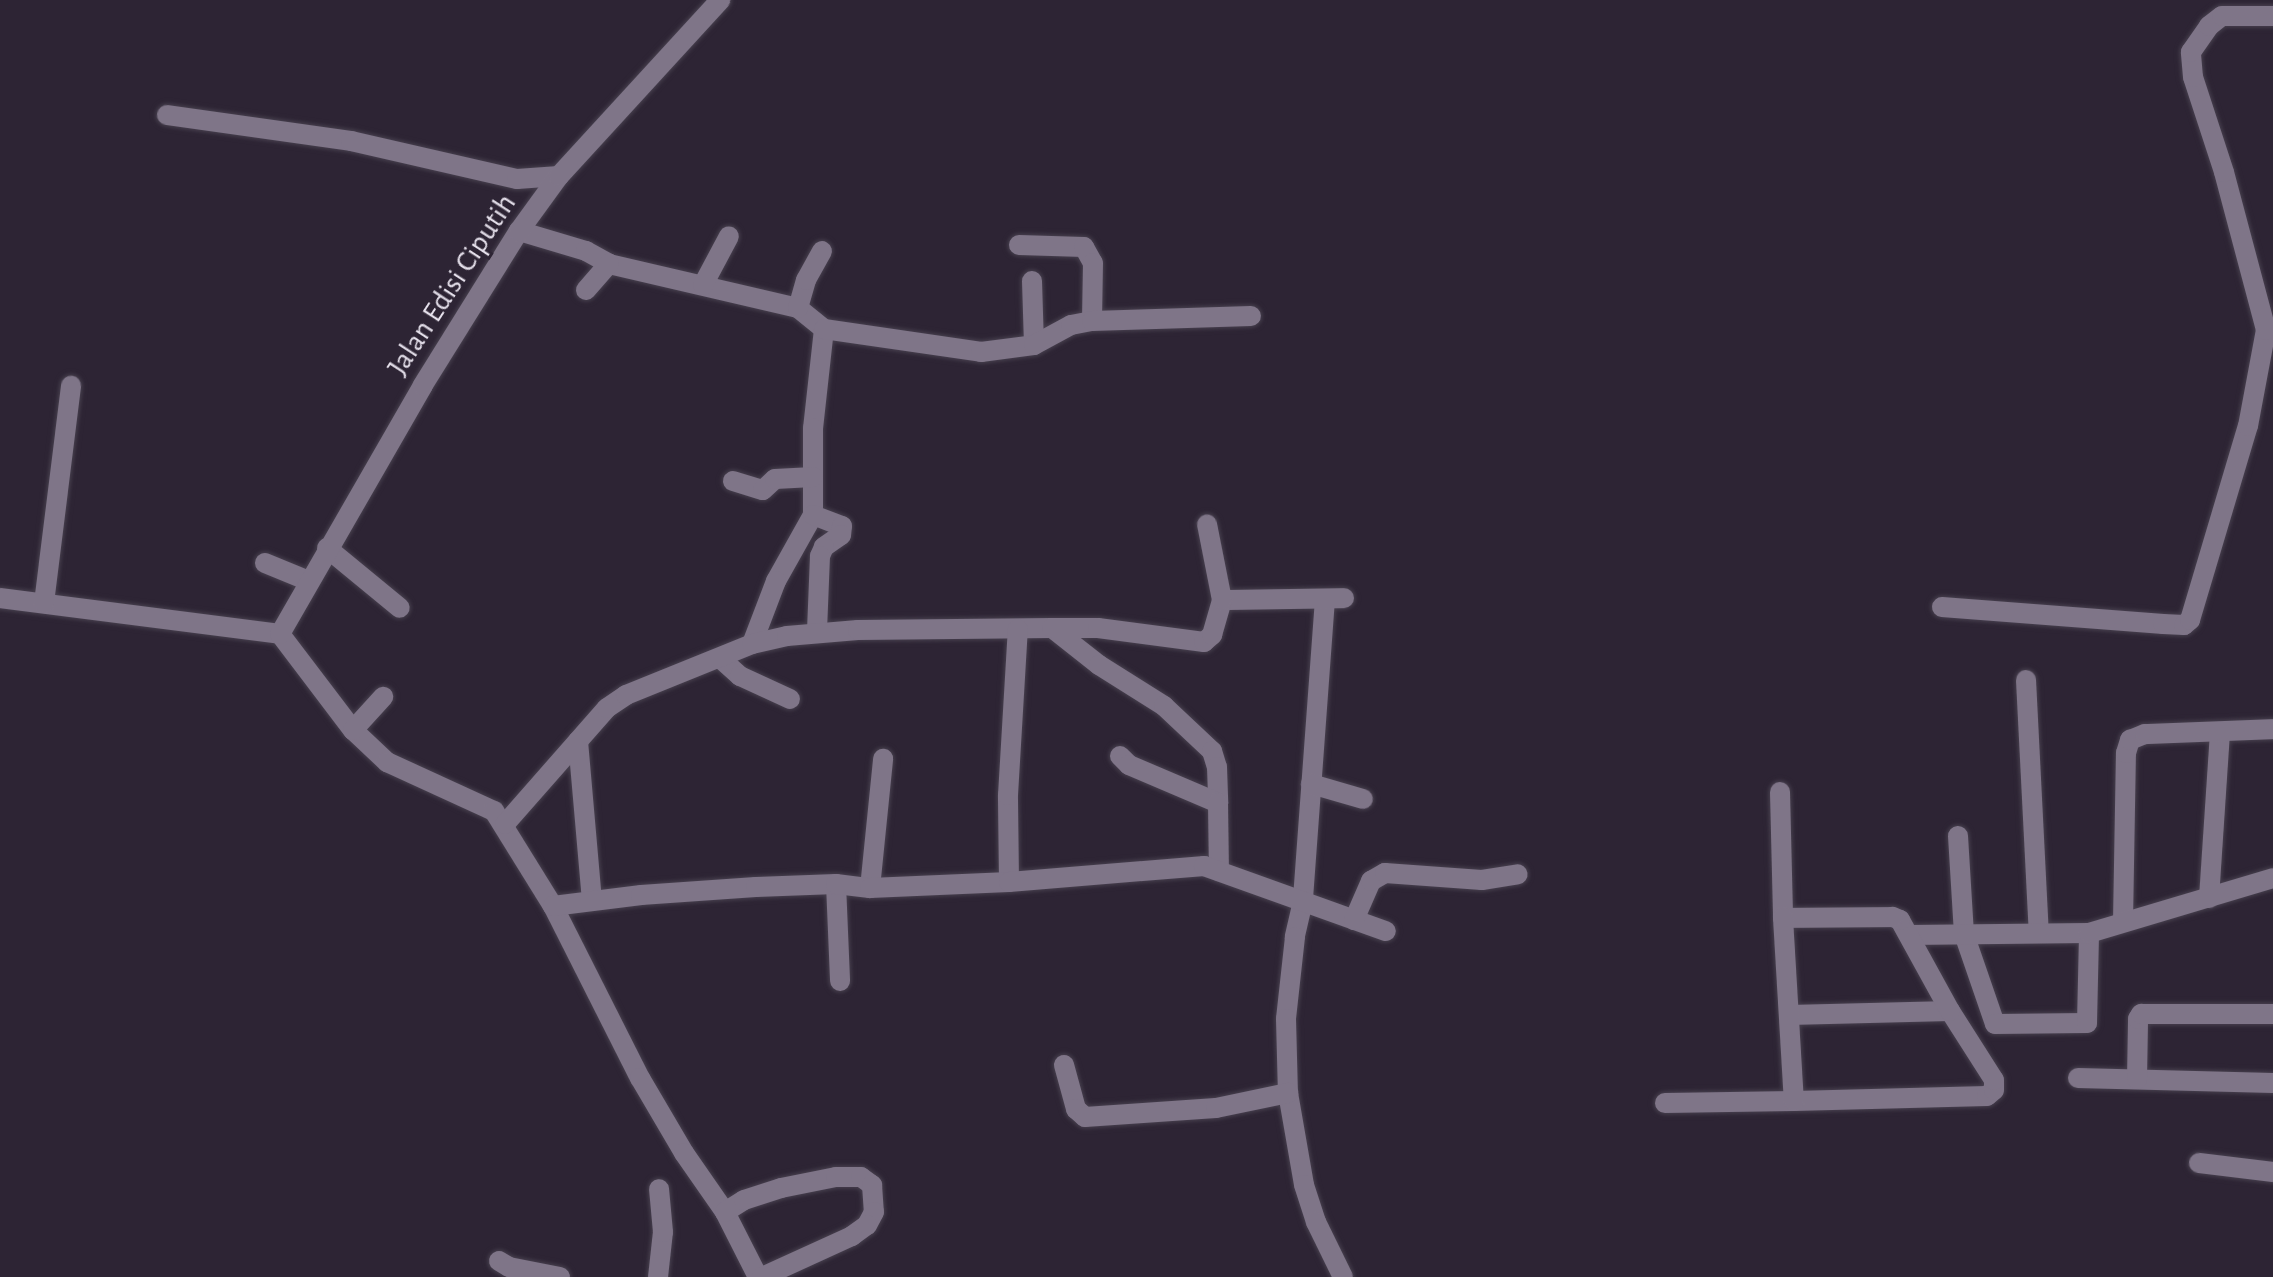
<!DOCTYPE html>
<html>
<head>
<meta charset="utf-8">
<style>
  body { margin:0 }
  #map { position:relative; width:2273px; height:1277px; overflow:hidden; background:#2d2434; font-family:"Alegreya Sans",sans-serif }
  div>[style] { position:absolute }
  .roads { filter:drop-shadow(0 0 2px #47404e) drop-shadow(0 0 2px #47404e) }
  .minor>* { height:20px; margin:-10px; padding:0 10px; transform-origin:10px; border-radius:10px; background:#7f7588 }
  span { translate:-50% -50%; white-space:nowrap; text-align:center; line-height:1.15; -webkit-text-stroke:6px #2d2434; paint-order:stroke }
  .street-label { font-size:30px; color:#e5e0eb }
</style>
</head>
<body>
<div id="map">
  <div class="roads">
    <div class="minor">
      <i style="left:167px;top:115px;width:186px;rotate:8deg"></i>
      <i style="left:351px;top:141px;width:170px;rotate:12.9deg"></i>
      <i style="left:517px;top:179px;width:42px;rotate:-4.1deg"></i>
      <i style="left:519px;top:231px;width:70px;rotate:16.6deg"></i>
      <i style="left:586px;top:251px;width:26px;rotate:29deg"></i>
      <i style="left:609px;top:264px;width:194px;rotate:13.1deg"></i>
      <i style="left:798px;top:308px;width:33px;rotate:39deg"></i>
      <i style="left:824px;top:329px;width:100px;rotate:96.3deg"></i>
      <i style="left:813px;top:428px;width:87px;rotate:90deg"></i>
      <i style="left:813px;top:515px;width:76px;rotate:119.3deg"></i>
      <i style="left:776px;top:581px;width:67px;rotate:110.9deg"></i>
      <i style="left:1019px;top:245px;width:65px;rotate:1.8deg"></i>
      <i style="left:1084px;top:247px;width:18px;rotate:61deg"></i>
      <i style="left:1093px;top:263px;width:58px;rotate:91deg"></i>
      <i style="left:1032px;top:281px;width:64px;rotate:88.2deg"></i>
      <i style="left:703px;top:285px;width:55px;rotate:-62deg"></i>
      <i style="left:586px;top:290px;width:35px;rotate:-49deg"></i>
      <i style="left:798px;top:308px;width:29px;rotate:-74deg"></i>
      <i style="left:806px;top:280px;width:33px;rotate:-61deg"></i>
      <i style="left:824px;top:329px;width:159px;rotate:8.3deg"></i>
      <i style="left:981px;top:352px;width:53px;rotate:-7.5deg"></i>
      <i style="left:1034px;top:345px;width:42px;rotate:-28.4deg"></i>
      <i style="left:1071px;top:325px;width:21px;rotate:-11deg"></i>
      <i style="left:1092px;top:321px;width:159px;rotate:-1.8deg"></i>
      <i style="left:733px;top:481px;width:31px;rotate:17deg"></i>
      <i style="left:763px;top:490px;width:16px;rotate:-43deg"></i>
      <i style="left:775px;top:479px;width:38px;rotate:-3deg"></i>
      <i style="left:813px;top:515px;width:31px;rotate:21deg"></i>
      <i style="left:842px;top:526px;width:9px;rotate:96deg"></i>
      <i style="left:841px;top:535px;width:21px;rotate:145deg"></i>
      <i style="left:824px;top:547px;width:10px;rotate:114deg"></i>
      <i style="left:820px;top:556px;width:76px;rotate:92.3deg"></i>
      <i style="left:327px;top:548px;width:94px;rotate:39.4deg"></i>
      <i style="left:265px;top:563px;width:48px;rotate:22.2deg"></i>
      <i style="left:0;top:598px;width:282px;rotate:7.3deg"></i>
      <i style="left:280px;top:634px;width:121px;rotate:52.8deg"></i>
      <i style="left:353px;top:730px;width:47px;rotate:43.3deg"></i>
      <i style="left:387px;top:762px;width:118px;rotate:24.6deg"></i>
      <i style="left:494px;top:811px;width:112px;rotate:58.2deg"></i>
      <i style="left:553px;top:906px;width:193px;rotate:63.2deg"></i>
      <i style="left:640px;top:1078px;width:87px;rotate:59.6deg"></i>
      <i style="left:684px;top:1153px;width:72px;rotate:55.2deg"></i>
      <i style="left:725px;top:1212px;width:73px;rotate:63.1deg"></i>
      <i style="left:1325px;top:599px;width:303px;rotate:94.2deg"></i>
      <i style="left:1303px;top:901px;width:37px;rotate:103deg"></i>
      <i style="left:1295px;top:937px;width:82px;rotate:96.3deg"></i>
      <i style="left:1286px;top:1019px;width:74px;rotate:88.5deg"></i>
      <i style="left:1288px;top:1093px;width:93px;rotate:80.1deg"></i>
      <i style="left:1304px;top:1185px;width:39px;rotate:72deg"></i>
      <i style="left:1316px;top:1222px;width:61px;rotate:63.9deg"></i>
      <i style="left:1222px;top:600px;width:122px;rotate:-0.9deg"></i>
      <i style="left:44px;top:603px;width:219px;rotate:-82.9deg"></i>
      <i style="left:1942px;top:607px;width:222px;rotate:4.4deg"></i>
      <i style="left:2163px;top:624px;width:21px;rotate:3deg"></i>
      <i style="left:2184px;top:625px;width:8px;rotate:-40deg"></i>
      <i style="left:2190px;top:620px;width:202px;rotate:-73.4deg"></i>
      <i style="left:2248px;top:426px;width:98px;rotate:-79.4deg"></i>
      <i style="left:2266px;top:330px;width:163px;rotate:-104.9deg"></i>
      <i style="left:2224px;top:172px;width:100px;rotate:-108.1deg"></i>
      <i style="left:2193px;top:77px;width:25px;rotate:-95deg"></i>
      <i style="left:2191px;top:52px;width:32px;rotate:-55deg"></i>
      <i style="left:2209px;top:26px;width:16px;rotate:-38deg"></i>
      <i style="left:2222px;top:16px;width:51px"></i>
      <i style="left:1052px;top:628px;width:60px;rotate:38.2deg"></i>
      <i style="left:1099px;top:665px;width:77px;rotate:32.2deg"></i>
      <i style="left:1164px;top:706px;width:66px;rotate:43.2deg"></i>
      <i style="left:1212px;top:751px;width:17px;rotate:73deg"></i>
      <i style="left:1217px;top:767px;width:36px;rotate:88deg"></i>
      <i style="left:280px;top:634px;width:287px;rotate:-60.1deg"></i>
      <i style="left:423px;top:385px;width:181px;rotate:-58.1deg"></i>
      <i style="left:519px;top:231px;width:68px;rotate:-54deg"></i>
      <i style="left:559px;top:176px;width:239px;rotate:-47.5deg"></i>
      <i style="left:720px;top:658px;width:27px;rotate:42deg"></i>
      <i style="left:740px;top:676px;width:55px;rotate:24.7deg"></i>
      <i style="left:2026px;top:680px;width:253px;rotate:87.1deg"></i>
      <i style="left:353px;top:730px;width:45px;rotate:-47.7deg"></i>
      <i style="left:578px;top:741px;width:160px;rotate:85deg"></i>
      <i style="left:1120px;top:756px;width:13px;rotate:45deg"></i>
      <i style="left:1129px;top:765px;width:97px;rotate:23.1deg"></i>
      <i style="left:1218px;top:803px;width:68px;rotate:89.2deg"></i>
      <i style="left:1311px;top:784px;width:54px;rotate:16.1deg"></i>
      <i style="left:1780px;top:792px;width:126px;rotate:88.6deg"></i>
      <i style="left:505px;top:824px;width:154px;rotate:-48.7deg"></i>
      <i style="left:607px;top:708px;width:23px;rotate:-34deg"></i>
      <i style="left:626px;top:695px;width:136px;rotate:-22deg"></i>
      <i style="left:752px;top:644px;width:36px;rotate:-13deg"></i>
      <i style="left:787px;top:636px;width:71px;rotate:-4.8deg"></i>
      <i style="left:858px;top:630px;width:194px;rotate:-0.6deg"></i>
      <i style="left:1052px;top:628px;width:46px"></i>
      <i style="left:1098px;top:628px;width:107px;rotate:7.5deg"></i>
      <i style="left:1204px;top:642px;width:11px;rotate:-41deg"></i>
      <i style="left:1212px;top:635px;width:36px;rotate:-74deg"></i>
      <i style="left:1222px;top:600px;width:77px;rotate:-101.2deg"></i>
      <i style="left:1958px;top:836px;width:98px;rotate:86.5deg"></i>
      <i style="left:1964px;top:934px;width:95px;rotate:71deg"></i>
      <i style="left:1995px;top:1024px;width:92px;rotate:-0.6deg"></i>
      <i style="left:2087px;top:1023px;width:90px;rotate:-88.7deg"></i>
      <i style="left:1009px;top:882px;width:87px;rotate:-90.7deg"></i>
      <i style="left:1008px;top:795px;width:166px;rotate:-86.6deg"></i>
      <i style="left:836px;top:884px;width:97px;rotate:87.6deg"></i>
      <i style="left:870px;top:888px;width:130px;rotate:-84.2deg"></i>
      <i style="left:2209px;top:898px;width:165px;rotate:-86.2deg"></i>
      <i style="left:553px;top:906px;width:89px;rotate:-7.1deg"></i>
      <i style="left:641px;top:895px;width:115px;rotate:-4deg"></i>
      <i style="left:756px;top:887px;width:80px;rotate:-2.1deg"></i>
      <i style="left:836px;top:884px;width:34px;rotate:7deg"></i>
      <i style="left:870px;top:888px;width:139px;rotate:-2.5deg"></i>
      <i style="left:1009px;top:882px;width:196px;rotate:-4.7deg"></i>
      <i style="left:1204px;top:866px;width:193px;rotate:19.7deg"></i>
      <i style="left:1354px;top:920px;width:43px;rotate:-66.4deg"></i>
      <i style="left:1371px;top:881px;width:16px;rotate:-30deg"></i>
      <i style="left:1385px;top:873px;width:97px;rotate:4.1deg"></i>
      <i style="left:1482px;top:880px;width:36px;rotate:-9deg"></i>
      <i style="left:2123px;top:922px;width:169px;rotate:-89deg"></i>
      <i style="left:2126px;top:753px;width:14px;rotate:-73deg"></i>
      <i style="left:2130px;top:740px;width:16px;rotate:-22deg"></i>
      <i style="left:2145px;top:734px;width:128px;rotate:-2.2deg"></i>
      <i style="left:1909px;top:935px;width:180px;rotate:-0.6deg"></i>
      <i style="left:2089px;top:933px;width:192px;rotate:-16.6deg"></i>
      <i style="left:1789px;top:1015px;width:161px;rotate:-1.4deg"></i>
      <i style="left:1064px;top:1065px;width:46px;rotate:74.7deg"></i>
      <i style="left:1076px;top:1109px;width:12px;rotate:42deg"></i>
      <i style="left:1085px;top:1117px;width:131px;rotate:-3.9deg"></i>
      <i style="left:1216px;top:1108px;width:74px;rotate:-11.8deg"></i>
      <i style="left:2078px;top:1078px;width:195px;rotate:1.5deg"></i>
      <i style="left:2137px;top:1079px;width:60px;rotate:-89deg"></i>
      <i style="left:2138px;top:1019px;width:6px;rotate:-59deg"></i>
      <i style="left:2141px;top:1014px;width:132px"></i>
      <i style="left:1665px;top:1103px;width:129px;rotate:-0.9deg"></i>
      <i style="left:1794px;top:1101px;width:193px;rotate:-1.5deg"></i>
      <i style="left:1987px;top:1096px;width:9px;rotate:-41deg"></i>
      <i style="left:1994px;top:1090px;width:10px;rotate:-90deg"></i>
      <i style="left:1994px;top:1080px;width:82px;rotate:-122.5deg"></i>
      <i style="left:1950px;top:1011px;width:104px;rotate:-118.8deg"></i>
      <i style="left:1900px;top:920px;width:8px;rotate:-157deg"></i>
      <i style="left:1893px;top:917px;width:110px;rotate:179.5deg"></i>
      <i style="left:1783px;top:918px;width:183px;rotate:86.6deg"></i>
      <i style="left:2199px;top:1163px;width:75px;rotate:6.9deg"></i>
      <i style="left:725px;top:1212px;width:22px;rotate:-32deg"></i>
      <i style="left:744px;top:1200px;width:39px;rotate:-18deg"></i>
      <i style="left:781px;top:1188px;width:56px;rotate:-11.3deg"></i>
      <i style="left:836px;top:1177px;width:25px"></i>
      <i style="left:861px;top:1177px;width:14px;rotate:36deg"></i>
      <i style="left:872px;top:1185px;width:27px;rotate:86deg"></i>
      <i style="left:874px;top:1212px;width:15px;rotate:118deg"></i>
      <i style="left:867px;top:1225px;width:19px;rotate:144deg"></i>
      <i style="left:852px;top:1236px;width:99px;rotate:155.5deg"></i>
      <i style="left:499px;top:1261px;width:12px;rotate:31deg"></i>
      <i style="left:509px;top:1267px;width:52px;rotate:11.1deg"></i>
      <i style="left:658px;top:1277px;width:45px;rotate:-83.7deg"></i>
      <i style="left:663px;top:1232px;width:43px;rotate:-95.3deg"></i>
    </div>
  </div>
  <div class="street-label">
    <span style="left:452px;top:285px;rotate:-57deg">Jalan Edisi Ciputih</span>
  </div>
</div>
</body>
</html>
